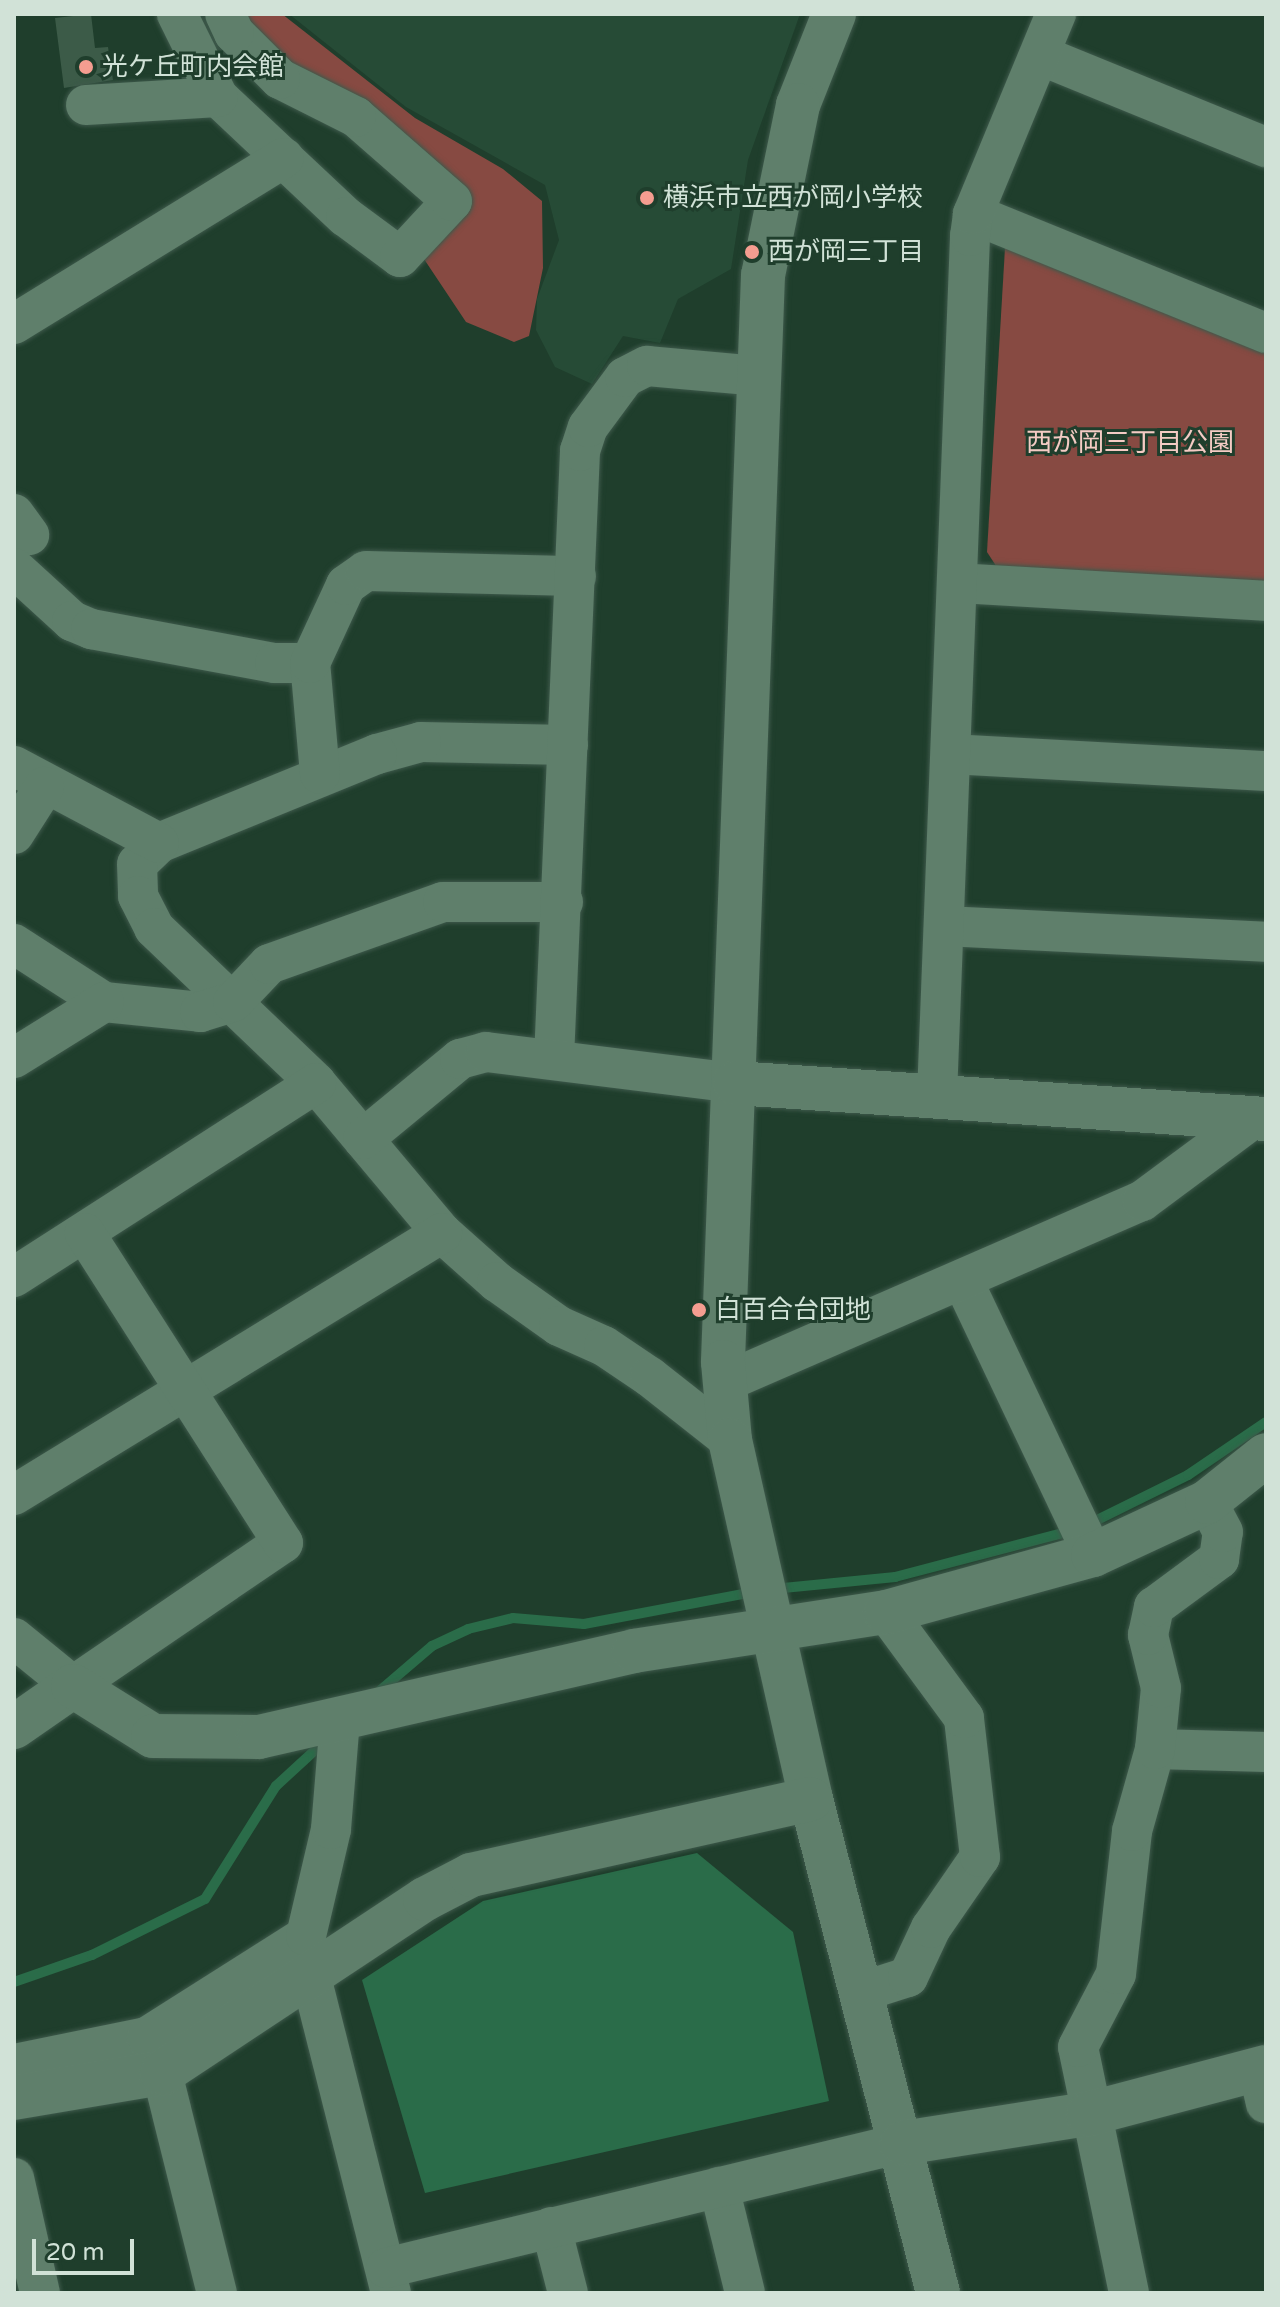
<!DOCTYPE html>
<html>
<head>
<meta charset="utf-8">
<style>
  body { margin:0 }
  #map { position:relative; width:1280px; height:2307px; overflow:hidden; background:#1f3e2c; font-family:"Varela Round","Noto Sans JP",sans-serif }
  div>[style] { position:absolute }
  .built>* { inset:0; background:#264b36 }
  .green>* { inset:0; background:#874a42 }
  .water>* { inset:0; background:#2a6c49 }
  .stream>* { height:10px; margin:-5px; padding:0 5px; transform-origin:5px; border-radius:5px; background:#2a6c49 }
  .building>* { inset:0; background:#3c5b48 }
  .roads { filter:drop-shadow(0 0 2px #3e594b) drop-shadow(0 0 2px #3e594b) }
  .minor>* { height:40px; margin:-20px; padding:0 20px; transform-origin:20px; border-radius:20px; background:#5f7f6b }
  .tertiary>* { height:44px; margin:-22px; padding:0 22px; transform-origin:22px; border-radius:22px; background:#5f7f6b }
  .dots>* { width:22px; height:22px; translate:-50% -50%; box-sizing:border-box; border:4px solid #1f3e2c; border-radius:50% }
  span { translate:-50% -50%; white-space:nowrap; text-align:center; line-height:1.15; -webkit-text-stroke:6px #1f3e2c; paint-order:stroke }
  .poi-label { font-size:26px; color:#d1e2d7 }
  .left { translate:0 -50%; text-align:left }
  .park-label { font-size:26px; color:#f4cbc4 }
  .frame { position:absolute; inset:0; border:16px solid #d1e2d7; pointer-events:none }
  .scale { position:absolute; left:32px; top:2239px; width:102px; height:36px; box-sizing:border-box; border:4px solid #d1e2d7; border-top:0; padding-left:10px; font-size:24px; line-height:28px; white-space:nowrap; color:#d1e2d7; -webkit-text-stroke:6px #1f3e2c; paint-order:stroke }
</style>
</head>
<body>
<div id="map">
  <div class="built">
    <i style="clip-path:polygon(289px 14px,800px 14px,748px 160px,731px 269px,678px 299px,660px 343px,623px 336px,592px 384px,555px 367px,536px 330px,537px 299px,559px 240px,545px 185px,406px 107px)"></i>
  </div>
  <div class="green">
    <i style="clip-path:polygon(236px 14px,282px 14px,415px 118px,503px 169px,542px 201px,543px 268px,529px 336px,514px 342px,466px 322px,420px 253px,467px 198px,301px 77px)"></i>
    <i style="clip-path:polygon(1005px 248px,1266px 352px,1266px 585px,1000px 572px,987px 552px)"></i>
  </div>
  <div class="water">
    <i style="clip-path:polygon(697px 1853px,793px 1932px,829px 2101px,425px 2193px,362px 1980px,483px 1901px)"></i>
  </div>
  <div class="stream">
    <i style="left:1089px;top:1524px;width:110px;rotate:-26.3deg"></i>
    <i style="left:1188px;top:1475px;width:94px;rotate:-34.2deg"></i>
    <i style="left:773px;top:1589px;width:123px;rotate:-5.6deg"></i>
    <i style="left:895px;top:1577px;width:185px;rotate:-14.7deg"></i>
    <i style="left:376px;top:1694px;width:74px;rotate:-40.6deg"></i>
    <i style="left:432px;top:1646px;width:40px;rotate:-25deg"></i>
    <i style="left:468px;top:1629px;width:46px;rotate:-13.7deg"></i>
    <i style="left:513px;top:1618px;width:71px;rotate:4.8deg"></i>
    <i style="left:584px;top:1624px;width:173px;rotate:-10.7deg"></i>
    <i style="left:14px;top:1982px;width:83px;rotate:-19.1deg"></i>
    <i style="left:92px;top:1955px;width:126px;rotate:-26.4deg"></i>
    <i style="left:205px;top:1899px;width:133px;rotate:-57.9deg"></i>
    <i style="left:276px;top:1786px;width:68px;rotate:-42.6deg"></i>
  </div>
  <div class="building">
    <i style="clip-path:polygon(91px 14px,95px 48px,108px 47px,113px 80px,64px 88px,55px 18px)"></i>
  </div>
  <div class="roads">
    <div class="minor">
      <i style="left:177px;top:14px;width:93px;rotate:63.7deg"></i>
      <i style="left:218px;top:97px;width:175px;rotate:43.2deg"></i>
      <i style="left:346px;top:217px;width:67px;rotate:36.5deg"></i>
      <i style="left:400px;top:257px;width:76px;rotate:-47.1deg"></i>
      <i style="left:452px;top:201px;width:128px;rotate:-138.8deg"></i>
      <i style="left:356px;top:117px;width:85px;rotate:-153.4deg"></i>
      <i style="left:280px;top:79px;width:65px;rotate:-135deg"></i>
      <i style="left:234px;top:33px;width:21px;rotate:-115deg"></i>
      <i style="left:1040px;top:55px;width:244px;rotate:22.2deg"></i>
      <i style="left:86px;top:105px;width:132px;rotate:-3.5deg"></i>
      <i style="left:973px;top:214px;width:316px;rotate:22.1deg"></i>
      <i style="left:14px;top:324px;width:317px;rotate:-31.6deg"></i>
      <i style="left:14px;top:514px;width:26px;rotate:54deg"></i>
      <i style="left:14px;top:568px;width:79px;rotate:42.4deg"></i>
      <i style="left:72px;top:621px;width:21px;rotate:23deg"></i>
      <i style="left:91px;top:629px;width:187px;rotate:10.5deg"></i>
      <i style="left:275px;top:663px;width:35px"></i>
      <i style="left:958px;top:583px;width:309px;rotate:3.3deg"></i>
      <i style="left:568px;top:745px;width:147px;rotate:-178.8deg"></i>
      <i style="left:421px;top:742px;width:46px;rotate:164.7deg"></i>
      <i style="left:377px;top:754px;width:235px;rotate:157.8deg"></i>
      <i style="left:159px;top:843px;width:30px;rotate:136deg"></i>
      <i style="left:137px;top:864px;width:32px;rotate:88deg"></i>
      <i style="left:138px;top:896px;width:36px;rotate:63deg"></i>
      <i style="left:154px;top:928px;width:224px;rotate:43.7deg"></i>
      <i style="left:316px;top:1083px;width:196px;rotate:50deg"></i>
      <i style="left:442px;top:1233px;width:74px;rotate:41.7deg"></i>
      <i style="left:497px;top:1282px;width:76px;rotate:35.4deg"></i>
      <i style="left:559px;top:1326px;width:49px;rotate:24deg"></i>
      <i style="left:604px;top:1346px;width:55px;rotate:34deg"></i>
      <i style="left:650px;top:1377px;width:102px;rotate:38.2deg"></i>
      <i style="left:951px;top:754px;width:315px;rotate:3.1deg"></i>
      <i style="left:14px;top:766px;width:164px;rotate:28deg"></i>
      <i style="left:320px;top:774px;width:111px;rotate:-95.1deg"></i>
      <i style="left:310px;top:663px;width:86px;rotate:-65.2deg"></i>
      <i style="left:346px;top:585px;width:24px;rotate:-35deg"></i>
      <i style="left:366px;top:571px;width:210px;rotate:1.4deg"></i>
      <i style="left:14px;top:834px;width:56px;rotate:-57.4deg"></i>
      <i style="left:944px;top:926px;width:322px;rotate:2.8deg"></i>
      <i style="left:14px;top:944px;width:107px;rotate:32.8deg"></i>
      <i style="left:104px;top:1002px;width:97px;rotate:5.9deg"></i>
      <i style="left:200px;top:1012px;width:34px;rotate:-17deg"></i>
      <i style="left:233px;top:1002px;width:52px;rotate:-46.5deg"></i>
      <i style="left:269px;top:964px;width:185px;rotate:-19.6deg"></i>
      <i style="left:443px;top:902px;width:120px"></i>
      <i style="left:14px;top:1058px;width:106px;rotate:-31.9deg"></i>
      <i style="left:554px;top:1059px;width:609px;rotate:-87.55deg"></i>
      <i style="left:580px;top:451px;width:25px;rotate:-72deg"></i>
      <i style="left:588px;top:427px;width:62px;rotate:-53.5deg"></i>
      <i style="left:625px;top:377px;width:25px;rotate:-27deg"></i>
      <i style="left:647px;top:366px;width:111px;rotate:5.1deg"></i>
      <i style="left:937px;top:1096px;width:861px;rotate:-87.8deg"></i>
      <i style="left:970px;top:236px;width:22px;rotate:-82deg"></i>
      <i style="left:973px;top:214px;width:217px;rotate:-67.5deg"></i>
      <i style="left:363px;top:1139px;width:126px;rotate:-39.5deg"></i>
      <i style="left:460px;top:1059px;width:27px;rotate:-15deg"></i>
      <i style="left:486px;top:1052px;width:251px;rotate:7.1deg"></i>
      <i style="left:14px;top:1277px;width:359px;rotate:-32.7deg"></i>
      <i style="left:963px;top:1281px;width:303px;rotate:64.6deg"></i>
      <i style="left:725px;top:1382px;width:455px;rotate:-23.5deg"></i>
      <i style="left:1142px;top:1201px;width:136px;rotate:-36.6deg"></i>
      <i style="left:14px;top:1495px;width:502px;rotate:-31.47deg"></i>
      <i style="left:14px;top:1638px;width:76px;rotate:39.1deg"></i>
      <i style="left:73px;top:1686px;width:254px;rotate:-34.3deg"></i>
      <i style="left:283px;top:1543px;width:368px;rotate:-122.6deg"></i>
      <i style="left:1155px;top:1749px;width:111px;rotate:1.5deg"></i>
      <i style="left:311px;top:1977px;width:326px;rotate:75.8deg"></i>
      <i style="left:864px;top:1991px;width:46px;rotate:-17.7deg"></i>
      <i style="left:908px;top:1977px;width:54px;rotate:-64.9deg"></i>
      <i style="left:931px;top:1928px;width:86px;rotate:-55.4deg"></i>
      <i style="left:980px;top:1857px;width:140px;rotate:-96.6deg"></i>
      <i style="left:964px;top:1718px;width:132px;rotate:-126.3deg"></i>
      <i style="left:14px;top:2064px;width:136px;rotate:-11.5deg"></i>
      <i style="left:147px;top:2037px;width:188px;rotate:-32.4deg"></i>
      <i style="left:306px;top:1936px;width:110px;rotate:-76.8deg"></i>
      <i style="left:331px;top:1829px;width:110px;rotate:-85.3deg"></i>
      <i style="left:1258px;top:2069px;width:35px;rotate:77deg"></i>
      <i style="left:162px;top:2073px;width:227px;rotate:76deg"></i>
      <i style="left:14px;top:2178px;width:118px;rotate:77.3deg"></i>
      <i style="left:719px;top:2187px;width:109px;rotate:76.2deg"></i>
      <i style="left:551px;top:2227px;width:68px;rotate:75.6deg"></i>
      <i style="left:386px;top:2268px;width:531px;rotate:-13.62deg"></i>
      <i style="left:1129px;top:2293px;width:251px;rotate:-101.7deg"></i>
      <i style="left:1078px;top:2047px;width:82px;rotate:-62.5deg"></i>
      <i style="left:1116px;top:1974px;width:144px;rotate:-83.6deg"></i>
      <i style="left:1132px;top:1831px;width:85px;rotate:-74.3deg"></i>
      <i style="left:1155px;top:1749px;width:61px;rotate:-84.4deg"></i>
      <i style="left:1161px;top:1688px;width:55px;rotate:-103.8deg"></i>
      <i style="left:1148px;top:1635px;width:29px;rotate:-78deg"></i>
      <i style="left:1154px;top:1607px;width:81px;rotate:-36.4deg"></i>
      <i style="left:1219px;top:1559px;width:27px;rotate:-82deg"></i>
      <i style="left:1223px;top:1532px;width:34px;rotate:-118deg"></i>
    </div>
    <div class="tertiary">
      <i style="left:834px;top:14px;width:98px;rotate:111.6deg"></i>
      <i style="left:798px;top:105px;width:174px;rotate:101.6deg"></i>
      <i style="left:763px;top:275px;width:1088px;rotate:92.11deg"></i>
      <i style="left:723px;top:1362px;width:78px;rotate:84.9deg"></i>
      <i style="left:730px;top:1440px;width:368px;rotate:77.3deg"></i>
      <i style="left:811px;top:1799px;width:510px;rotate:75.58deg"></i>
      <i style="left:735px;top:1083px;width:532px;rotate:3.88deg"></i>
      <i style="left:14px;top:1727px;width:72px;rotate:-34.8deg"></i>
      <i style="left:73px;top:1686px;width:94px;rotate:32deg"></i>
      <i style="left:153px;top:1736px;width:106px;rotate:0.5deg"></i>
      <i style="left:259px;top:1737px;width:385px;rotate:-12.9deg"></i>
      <i style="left:634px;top:1651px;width:255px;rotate:-8.8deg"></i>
      <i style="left:886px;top:1612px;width:215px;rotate:-15.4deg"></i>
      <i style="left:1093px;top:1555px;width:126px;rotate:-24.9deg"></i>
      <i style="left:1207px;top:1502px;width:75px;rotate:-38.5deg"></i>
      <i style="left:14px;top:2098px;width:150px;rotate:-9.6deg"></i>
      <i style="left:162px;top:2073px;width:315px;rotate:-33.5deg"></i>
      <i style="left:425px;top:1899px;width:52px;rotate:-27.6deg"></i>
      <i style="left:471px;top:1875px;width:348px;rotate:-12.6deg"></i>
      <i style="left:902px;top:2143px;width:188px;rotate:-8.9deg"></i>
      <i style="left:1088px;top:2114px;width:184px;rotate:-14.8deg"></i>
    </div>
  </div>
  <div class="dots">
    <i style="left:86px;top:67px;background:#f59d90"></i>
    <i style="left:647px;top:198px;background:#f59d90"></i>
    <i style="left:752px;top:252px;background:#f59d90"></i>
    <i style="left:699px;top:1310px;background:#f59d90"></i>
  </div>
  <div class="poi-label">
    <span class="left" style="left:102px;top:67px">光ケ丘町内会館</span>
    <span class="left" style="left:663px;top:198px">横浜市立西が岡小学校</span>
    <span class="left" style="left:768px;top:252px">西が岡三丁目</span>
    <span class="left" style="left:715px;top:1310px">白百合台団地</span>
  </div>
  <div class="park-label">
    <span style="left:1130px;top:443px">西が岡三丁目公園</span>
  </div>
  <div class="frame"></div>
  <div class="scale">20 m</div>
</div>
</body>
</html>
